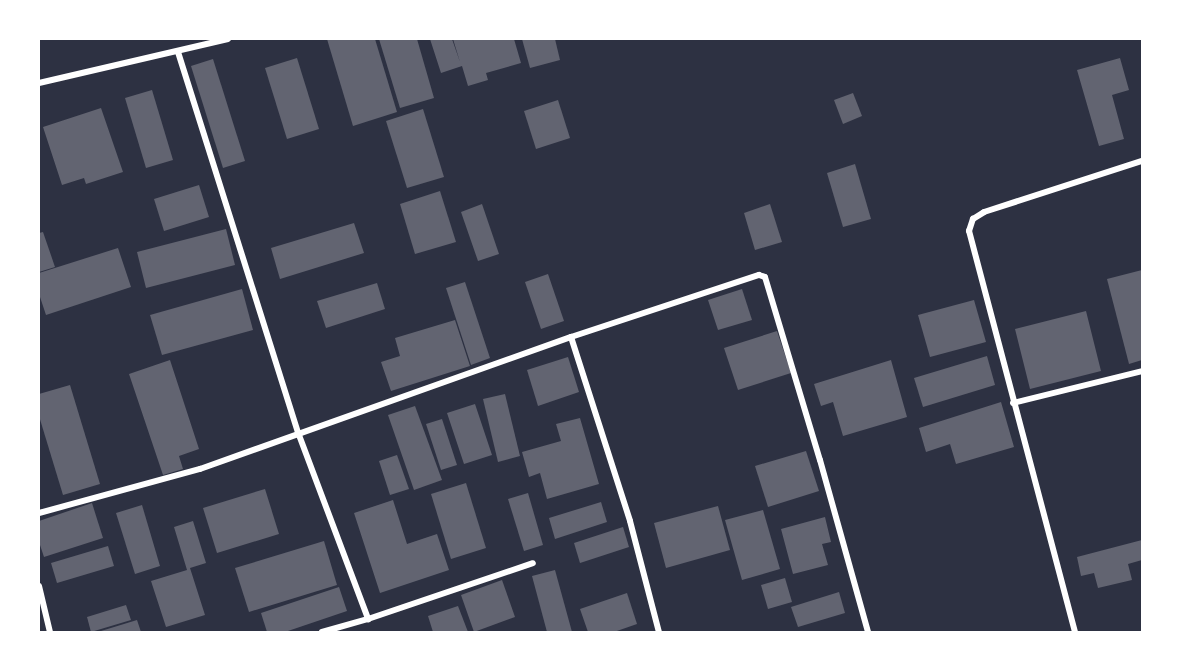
<!DOCTYPE html>
<html>
<head>
<meta charset="utf-8">
<style>
  body { margin:0 }
  #map { position:relative; width:1181px; height:671px; overflow:hidden; background:#2d3142; font-family:Poppins,sans-serif }
  div>[style] { position:absolute }
  .building>* { inset:0; background:#626471 }
  .minor>* { height:6px; margin:-3px; padding:0 3px; transform-origin:3px; border-radius:3px; background:#fff }
  span { translate:-50% -50%; white-space:nowrap; text-align:center; line-height:1.15; -webkit-text-stroke:6px #fff; paint-order:stroke }
  .frame { position:absolute; inset:0; border:40px solid #fff; pointer-events:none }
</style>
</head>
<body>
<div id="map">
  <div class="building">
    <i style="clip-path:polygon(327px 39px,375px 39px,397px 112px,353px 126px)"></i>
    <i style="clip-path:polygon(379px 39px,417px 39px,434px 98px,400px 108px)"></i>
    <i style="clip-path:polygon(430px 39px,452px 39px,460px 62px,453px 39px,514px 39px,521px 63px,486px 73px,488px 80px,468px 86px,462px 66px,441px 73px)"></i>
    <i style="clip-path:polygon(522px 39px,555px 39px,560px 60px,530px 68px)"></i>
    <i style="clip-path:polygon(297px 58px,319px 129px,287px 139px,265px 68px)"></i>
    <i style="clip-path:polygon(1120px 58px,1129px 90px,1112px 95px,1124px 139px,1099px 146px,1077px 70px)"></i>
    <i style="clip-path:polygon(213px 59px,245px 161px,223px 168px,191px 66px)"></i>
    <i style="clip-path:polygon(152px 90px,173px 160px,146px 168px,125px 98px)"></i>
    <i style="clip-path:polygon(853px 93px,862px 116px,843px 124px,834px 100px)"></i>
    <i style="clip-path:polygon(558px 100px,570px 138px,536px 149px,524px 111px)"></i>
    <i style="clip-path:polygon(101px 108px,123px 172px,86px 184px,84px 178px,62px 185px,43px 127px)"></i>
    <i style="clip-path:polygon(423px 109px,444px 177px,407px 188px,386px 121px)"></i>
    <i style="clip-path:polygon(855px 164px,871px 219px,843px 227px,827px 173px)"></i>
    <i style="clip-path:polygon(199px 185px,209px 217px,164px 231px,154px 199px)"></i>
    <i style="clip-path:polygon(440px 191px,456px 242px,415px 254px,400px 204px)"></i>
    <i style="clip-path:polygon(482px 204px,499px 254px,478px 261px,461px 212px)"></i>
    <i style="clip-path:polygon(770px 204px,782px 242px,755px 250px,744px 213px)"></i>
    <i style="clip-path:polygon(354px 223px,364px 253px,280px 279px,271px 248px)"></i>
    <i style="clip-path:polygon(226px 229px,235px 265px,146px 288px,137px 252px)"></i>
    <i style="clip-path:polygon(43px 232px,55px 267px,39px 272px,39px 233px)"></i>
    <i style="clip-path:polygon(118px 248px,131px 287px,46px 315px,39px 294px,39px 273px)"></i>
    <i style="clip-path:polygon(1142px 270px,1142px 360px,1129px 364px,1107px 279px)"></i>
    <i style="clip-path:polygon(548px 274px,564px 321px,541px 329px,525px 282px)"></i>
    <i style="clip-path:polygon(465px 282px,490px 358px,471px 365px,446px 288px)"></i>
    <i style="clip-path:polygon(377px 283px,385px 309px,326px 328px,317px 301px)"></i>
    <i style="clip-path:polygon(242px 289px,253px 330px,162px 355px,150px 315px)"></i>
    <i style="clip-path:polygon(742px 289px,752px 320px,718px 330px,708px 300px)"></i>
    <i style="clip-path:polygon(974px 300px,986px 342px,930px 357px,918px 315px)"></i>
    <i style="clip-path:polygon(1086px 311px,1101px 371px,1030px 389px,1015px 329px)"></i>
    <i style="clip-path:polygon(455px 320px,470px 366px,391px 391px,381px 362px,400px 356px,395px 338px)"></i>
    <i style="clip-path:polygon(777px 331px,791px 373px,738px 390px,724px 348px)"></i>
    <i style="clip-path:polygon(987px 356px,995px 385px,923px 407px,914px 378px)"></i>
    <i style="clip-path:polygon(568px 357px,579px 392px,538px 406px,527px 370px)"></i>
    <i style="clip-path:polygon(170px 360px,199px 449px,179px 456px,183px 469px,163px 475px,129px 374px)"></i>
    <i style="clip-path:polygon(891px 360px,907px 417px,843px 436px,833px 402px,821px 406px,814px 384px)"></i>
    <i style="clip-path:polygon(70px 385px,100px 484px,63px 495px,39px 416px,39px 394px)"></i>
    <i style="clip-path:polygon(505px 394px,520px 456px,498px 462px,483px 399px)"></i>
    <i style="clip-path:polygon(1001px 402px,1014px 447px,956px 464px,950px 444px,926px 452px,919px 428px)"></i>
    <i style="clip-path:polygon(475px 404px,492px 455px,464px 464px,447px 413px)"></i>
    <i style="clip-path:polygon(415px 406px,442px 480px,414px 490px,388px 415px)"></i>
    <i style="clip-path:polygon(580px 418px,599px 484px,547px 499px,540px 473px,529px 477px,522px 452px,561px 441px,556px 424px)"></i>
    <i style="clip-path:polygon(442px 419px,457px 465px,441px 470px,426px 424px)"></i>
    <i style="clip-path:polygon(806px 451px,819px 491px,768px 507px,755px 466px)"></i>
    <i style="clip-path:polygon(397px 455px,409px 489px,390px 495px,379px 461px)"></i>
    <i style="clip-path:polygon(466px 483px,486px 548px,451px 559px,431px 494px)"></i>
    <i style="clip-path:polygon(265px 489px,279px 534px,217px 553px,203px 508px)"></i>
    <i style="clip-path:polygon(528px 493px,543px 545px,524px 551px,508px 499px)"></i>
    <i style="clip-path:polygon(393px 500px,407px 544px,437px 534px,449px 570px,380px 593px,354px 513px)"></i>
    <i style="clip-path:polygon(601px 502px,607px 522px,555px 539px,549px 518px)"></i>
    <i style="clip-path:polygon(92px 503px,103px 538px,44px 557px,39px 542px,39px 521px)"></i>
    <i style="clip-path:polygon(142px 505px,160px 566px,135px 574px,116px 513px)"></i>
    <i style="clip-path:polygon(718px 506px,730px 550px,666px 568px,654px 523px)"></i>
    <i style="clip-path:polygon(763px 510px,780px 569px,742px 580px,725px 520px)"></i>
    <i style="clip-path:polygon(825px 517px,831px 542px,822px 544px,828px 565px,793px 574px,781px 529px)"></i>
    <i style="clip-path:polygon(193px 521px,206px 563px,190px 568px,205px 615px,166px 627px,151px 581px,187px 570px,174px 527px)"></i>
    <i style="clip-path:polygon(623px 527px,629px 547px,580px 563px,574px 543px)"></i>
    <i style="clip-path:polygon(1142px 540px,1142px 560px,1128px 564px,1132px 580px,1098px 588px,1094px 573px,1081px 576px,1077px 557px)"></i>
    <i style="clip-path:polygon(324px 541px,337px 585px,249px 612px,235px 568px)"></i>
    <i style="clip-path:polygon(108px 546px,114px 566px,57px 583px,51px 563px)"></i>
    <i style="clip-path:polygon(555px 570px,572px 632px,547px 632px,532px 576px)"></i>
    <i style="clip-path:polygon(785px 578px,792px 602px,768px 609px,761px 585px)"></i>
    <i style="clip-path:polygon(502px 580px,515px 617px,474px 632px,461px 595px)"></i>
    <i style="clip-path:polygon(339px 587px,347px 611px,285px 632px,267px 632px,261px 613px)"></i>
    <i style="clip-path:polygon(839px 592px,845px 613px,798px 627px,791px 607px)"></i>
    <i style="clip-path:polygon(627px 593px,637px 624px,614px 632px,588px 632px,580px 609px)"></i>
    <i style="clip-path:polygon(126px 605px,131px 620px,91px 632px,87px 617px)"></i>
    <i style="clip-path:polygon(458px 606px,468px 632px,433px 632px,428px 616px)"></i>
    <i style="clip-path:polygon(137px 620px,141px 632px,101px 632px,101px 631px)"></i>
  </div>
  <div class="minor">
    <i style="left:178px;top:52px;width:402px;rotate:72.5deg"></i>
    <i style="left:299px;top:435px;width:197px;rotate:69.4deg"></i>
    <i style="left:39px;top:83px;width:194px;rotate:-13.1deg"></i>
    <i style="left:571px;top:337px;width:193px;rotate:72.2deg"></i>
    <i style="left:630px;top:521px;width:115px;rotate:75.4deg"></i>
    <i style="left:1013px;top:403px;width:133px;rotate:-13.9deg"></i>
    <i style="left:39px;top:513px;width:167px;rotate:-15.3deg"></i>
    <i style="left:200px;top:469px;width:394px;rotate:-19.6deg"></i>
    <i style="left:571px;top:337px;width:198px;rotate:-18.3deg"></i>
    <i style="left:759px;top:275px;width:6px;rotate:18deg"></i>
    <i style="left:765px;top:277px;width:191px;rotate:73.3deg"></i>
    <i style="left:820px;top:460px;width:179px;rotate:74.4deg"></i>
    <i style="left:39px;top:586px;width:47px;rotate:76.6deg"></i>
    <i style="left:322px;top:632px;width:48px;rotate:-15.8deg"></i>
    <i style="left:368px;top:619px;width:174px;rotate:-18.7deg"></i>
    <i style="left:1075px;top:632px;width:415px;rotate:-104.8deg"></i>
    <i style="left:969px;top:231px;width:13px;rotate:-72deg"></i>
    <i style="left:973px;top:219px;width:13px;rotate:-32deg"></i>
    <i style="left:984px;top:212px;width:166px;rotate:-17.9deg"></i>
  </div>
  <div class="frame"></div>
</div>
</body>
</html>
